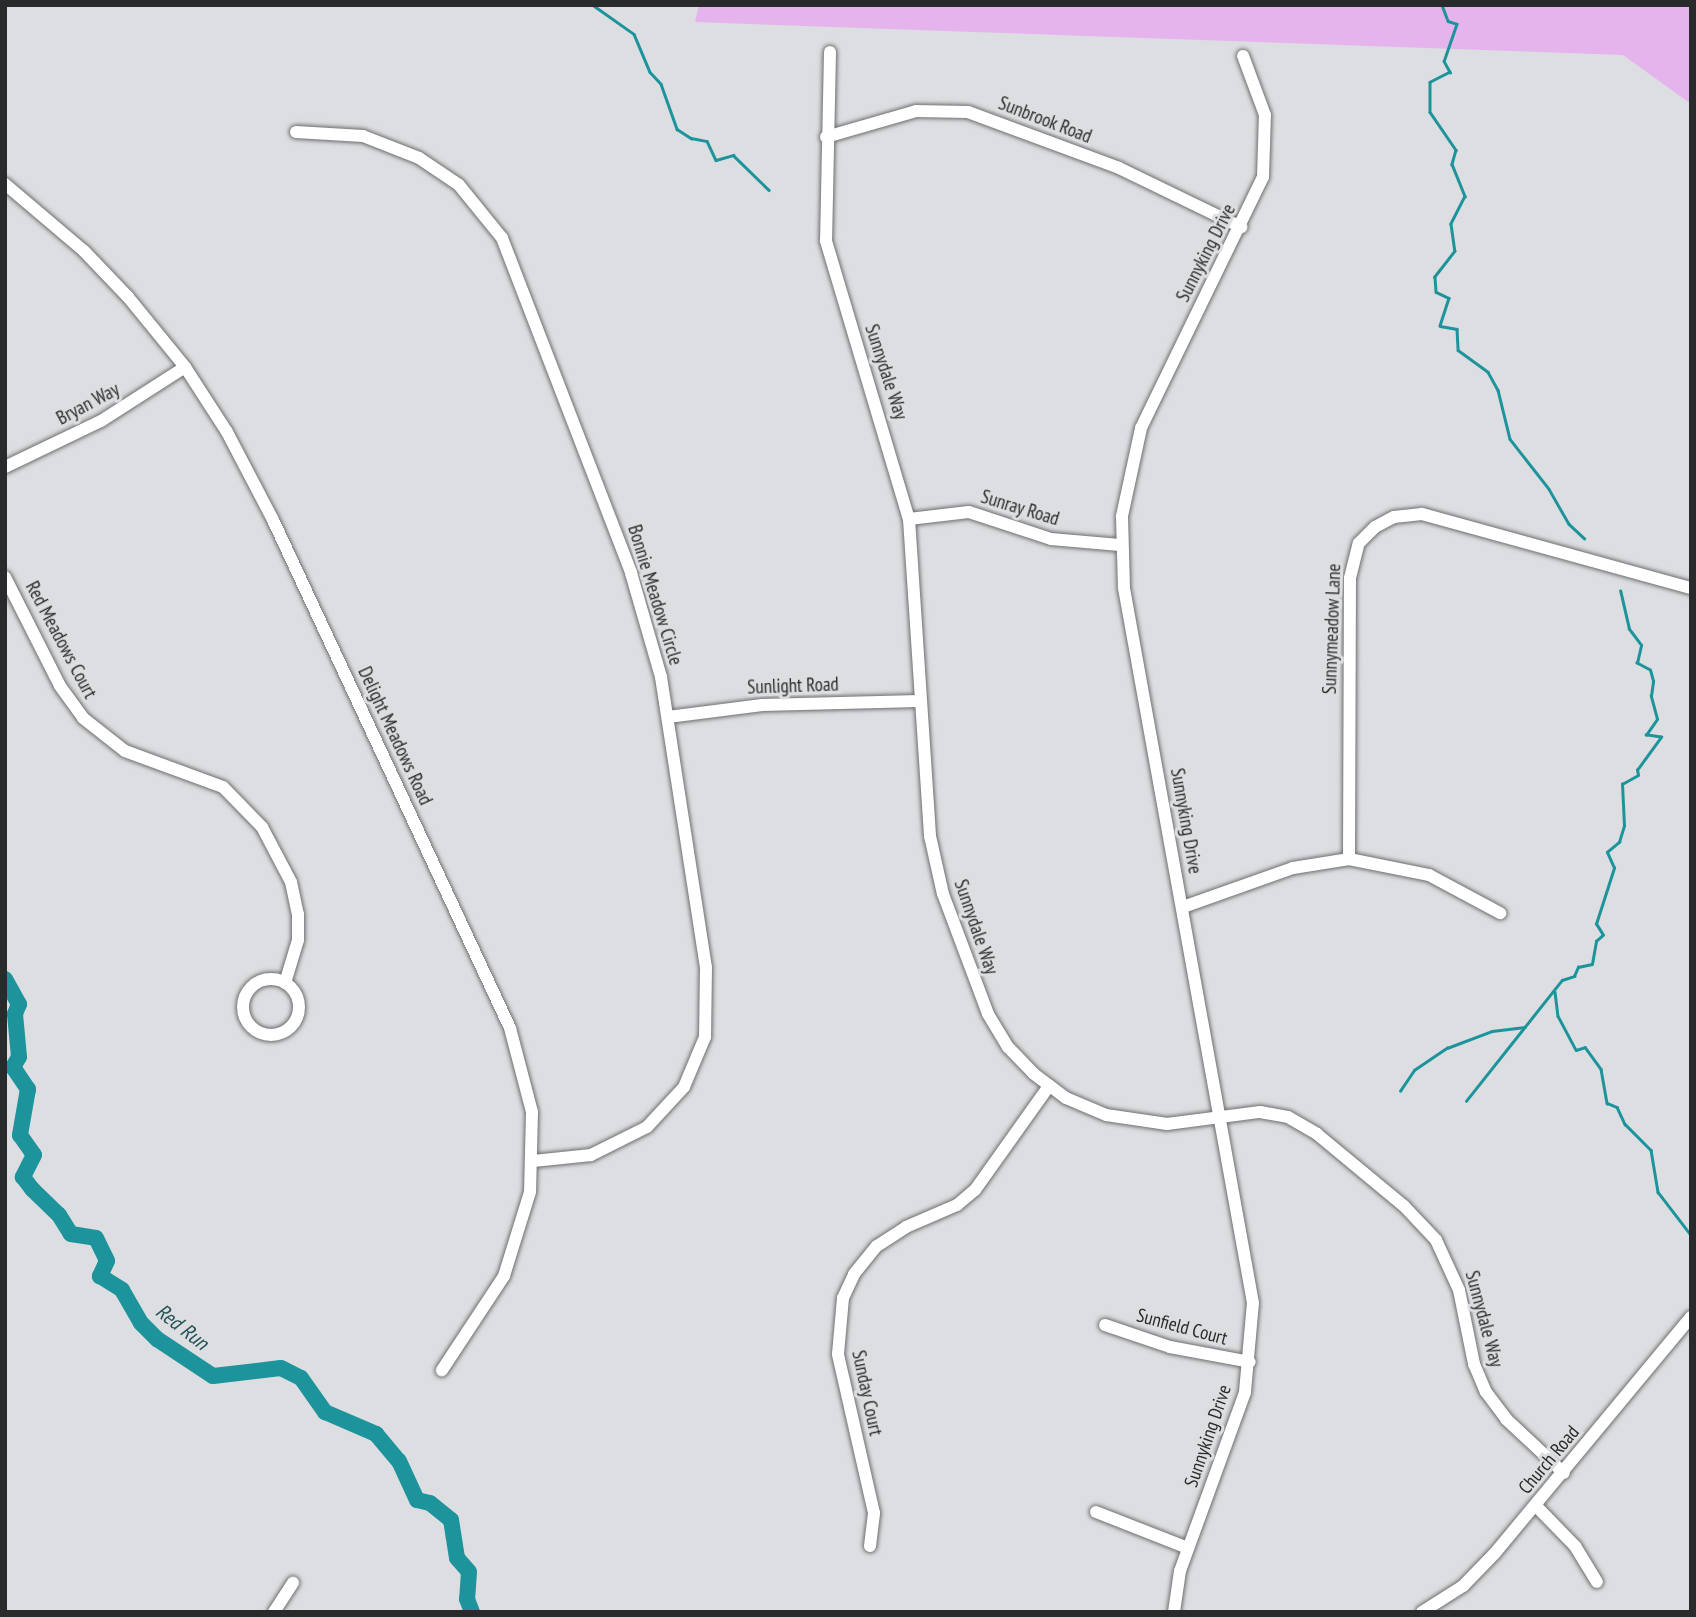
<!DOCTYPE html>
<html>
<head>
<meta charset="utf-8">
<style>
  body { margin:0 }
  #map { position:relative; width:1696px; height:1617px; overflow:hidden; background:#dddee1; font-family:"PT Sans Narrow",sans-serif }
  div>[style] { position:absolute }
  .green>* { inset:0; background:#e5b4ed }
  .stream>* { height:2.5px; margin:-1.25px; padding:0 1.25px; transform-origin:1.25px; border-radius:1.25px; background:#1d949c }
  .river>* { height:16px; margin:-8px; padding:0 8px; transform-origin:8px; border-radius:8px; background:#1d949c }
  .roads { filter:drop-shadow(0 0 2px #6d6f71) drop-shadow(0 0 2px #6d6f71) }
  .minor>* { height:12px; margin:-6px; padding:0 6px; transform-origin:6px; border-radius:6px; background:#fff }
  .minor>.ring { margin:-6px; padding:0; box-sizing:content-box; background:none; border:12px solid #fff; border-radius:50% }
  span { translate:-50% -50%; white-space:nowrap; text-align:center; line-height:1.15; -webkit-text-stroke:6px #dddee1; paint-order:stroke }
  .street-label { font-size:19px; color:#292a2b }
  .water-label { font-size:21px; color:#255357; font-style:italic }
  .frame { position:absolute; inset:0; border:7px solid #292a2b; pointer-events:none }
</style>
</head>
<body>
<div id="map">
  <div class="green">
    <i style="clip-path:polygon(699px 5px,1691px 5px,1691px 104px,1623px 55px,695px 22px)"></i>
  </div>
  <div class="stream">
    <i style="left:593px;top:5px;width:50px;rotate:35.3deg"></i>
    <i style="left:634px;top:34px;width:41px;rotate:67.2deg"></i>
    <i style="left:650px;top:72px;width:16px;rotate:47deg"></i>
    <i style="left:661px;top:84px;width:48px;rotate:70.4deg"></i>
    <i style="left:677px;top:129px;width:17px;rotate:33deg"></i>
    <i style="left:691px;top:138px;width:16px;rotate:11deg"></i>
    <i style="left:707px;top:141px;width:21px;rotate:65deg"></i>
    <i style="left:716px;top:160px;width:18px;rotate:-16deg"></i>
    <i style="left:733px;top:155px;width:50px;rotate:44.2deg"></i>
    <i style="left:1442px;top:5px;width:17px;rotate:69deg"></i>
    <i style="left:1448px;top:21px;width:9px;rotate:18deg"></i>
    <i style="left:1457px;top:24px;width:39px;rotate:109deg"></i>
    <i style="left:1444px;top:61px;width:13px;rotate:61deg"></i>
    <i style="left:1450px;top:72px;width:22px;rotate:153deg"></i>
    <i style="left:1430px;top:82px;width:30px;rotate:90deg"></i>
    <i style="left:1430px;top:112px;width:46px;rotate:55.6deg"></i>
    <i style="left:1456px;top:150px;width:15px;rotate:106deg"></i>
    <i style="left:1452px;top:164px;width:35px;rotate:68deg"></i>
    <i style="left:1465px;top:196px;width:31px;rotate:117deg"></i>
    <i style="left:1451px;top:224px;width:27px;rotate:82deg"></i>
    <i style="left:1455px;top:251px;width:33px;rotate:128deg"></i>
    <i style="left:1435px;top:277px;width:15px;rotate:86deg"></i>
    <i style="left:1436px;top:292px;width:14px;rotate:25deg"></i>
    <i style="left:1449px;top:298px;width:29px;rotate:108deg"></i>
    <i style="left:1440px;top:326px;width:17px;rotate:10deg"></i>
    <i style="left:1457px;top:329px;width:21px;rotate:87deg"></i>
    <i style="left:1458px;top:350px;width:37px;rotate:36deg"></i>
    <i style="left:1488px;top:372px;width:21px;rotate:61deg"></i>
    <i style="left:1498px;top:390px;width:50px;rotate:76.2deg"></i>
    <i style="left:1510px;top:439px;width:63px;rotate:52deg"></i>
    <i style="left:1549px;top:489px;width:40px;rotate:60.3deg"></i>
    <i style="left:1569px;top:524px;width:21px;rotate:43deg"></i>
    <i style="left:1555px;top:992px;width:24px;rotate:83deg"></i>
    <i style="left:1558px;top:1016px;width:38px;rotate:62deg"></i>
    <i style="left:1576px;top:1050px;width:9px;rotate:-18deg"></i>
    <i style="left:1585px;top:1047px;width:27px;rotate:54deg"></i>
    <i style="left:1601px;top:1069px;width:35px;rotate:80deg"></i>
    <i style="left:1607px;top:1103px;width:11px;rotate:22deg"></i>
    <i style="left:1617px;top:1107px;width:19px;rotate:65deg"></i>
    <i style="left:1625px;top:1124px;width:37px;rotate:45deg"></i>
    <i style="left:1651px;top:1150px;width:43px;rotate:80.5deg"></i>
    <i style="left:1658px;top:1192px;width:54px;rotate:52.5deg"></i>
    <i style="left:1400px;top:1091px;width:25px;rotate:-56deg"></i>
    <i style="left:1414px;top:1070px;width:40px;rotate:-34deg"></i>
    <i style="left:1447px;top:1048px;width:48px;rotate:-20.7deg"></i>
    <i style="left:1492px;top:1031px;width:33px;rotate:-7deg"></i>
    <i style="left:1466px;top:1101px;width:154px;rotate:-51.6deg"></i>
    <i style="left:1562px;top:980px;width:13px;rotate:-18deg"></i>
    <i style="left:1574px;top:976px;width:10px;rotate:-66deg"></i>
    <i style="left:1578px;top:967px;width:14px;rotate:-12deg"></i>
    <i style="left:1592px;top:964px;width:23px;rotate:-80deg"></i>
    <i style="left:1596px;top:941px;width:9px;rotate:-41deg"></i>
    <i style="left:1603px;top:935px;width:13px;rotate:-122deg"></i>
    <i style="left:1596px;top:924px;width:59px;rotate:-72.2deg"></i>
    <i style="left:1614px;top:868px;width:17px;rotate:-114deg"></i>
    <i style="left:1607px;top:852px;width:16px;rotate:-40deg"></i>
    <i style="left:1619px;top:842px;width:17px;rotate:-73deg"></i>
    <i style="left:1624px;top:826px;width:42px;rotate:-92.7deg"></i>
    <i style="left:1622px;top:784px;width:18px;rotate:-29deg"></i>
    <i style="left:1638px;top:775px;width:5px;rotate:-101deg"></i>
    <i style="left:1637px;top:770px;width:41px;rotate:-54deg"></i>
    <i style="left:1661px;top:737px;width:15px;rotate:-172deg"></i>
    <i style="left:1646px;top:735px;width:19px;rotate:-55deg"></i>
    <i style="left:1657px;top:719px;width:24px;rotate:-105deg"></i>
    <i style="left:1651px;top:696px;width:15px;rotate:-82deg"></i>
    <i style="left:1653px;top:681px;width:11px;rotate:-105deg"></i>
    <i style="left:1650px;top:670px;width:15px;rotate:-152deg"></i>
    <i style="left:1637px;top:663px;width:18px;rotate:-77deg"></i>
    <i style="left:1641px;top:645px;width:20px;rotate:-127deg"></i>
    <i style="left:1629px;top:629px;width:39px;rotate:-103deg"></i>
  </div>
  <div class="river">
    <i style="left:5px;top:979px;width:29px;rotate:61deg"></i>
    <i style="left:19px;top:1004px;width:11px;rotate:112deg"></i>
    <i style="left:15px;top:1014px;width:43px;rotate:84.7deg"></i>
    <i style="left:19px;top:1057px;width:12px;rotate:121deg"></i>
    <i style="left:13px;top:1067px;width:27px;rotate:56deg"></i>
    <i style="left:28px;top:1089px;width:47px;rotate:99.9deg"></i>
    <i style="left:20px;top:1135px;width:24px;rotate:55deg"></i>
    <i style="left:34px;top:1155px;width:25px;rotate:117deg"></i>
    <i style="left:23px;top:1177px;width:15px;rotate:53deg"></i>
    <i style="left:32px;top:1189px;width:37px;rotate:44deg"></i>
    <i style="left:59px;top:1215px;width:22px;rotate:58deg"></i>
    <i style="left:71px;top:1234px;width:25px;rotate:9deg"></i>
    <i style="left:96px;top:1238px;width:25px;rotate:64deg"></i>
    <i style="left:107px;top:1261px;width:17px;rotate:115deg"></i>
    <i style="left:100px;top:1276px;width:26px;rotate:32deg"></i>
    <i style="left:122px;top:1290px;width:38px;rotate:60deg"></i>
    <i style="left:141px;top:1323px;width:23px;rotate:45deg"></i>
    <i style="left:157px;top:1339px;width:67px;rotate:33.5deg"></i>
    <i style="left:213px;top:1376px;width:68px;rotate:-6.7deg"></i>
    <i style="left:281px;top:1368px;width:22px;rotate:27deg"></i>
    <i style="left:301px;top:1378px;width:42px;rotate:54.8deg"></i>
    <i style="left:325px;top:1412px;width:56px;rotate:23.3deg"></i>
    <i style="left:376px;top:1434px;width:35px;rotate:50deg"></i>
    <i style="left:399px;top:1461px;width:43px;rotate:65.2deg"></i>
    <i style="left:417px;top:1500px;width:13px;rotate:13deg"></i>
    <i style="left:430px;top:1503px;width:27px;rotate:39deg"></i>
    <i style="left:451px;top:1520px;width:38px;rotate:81deg"></i>
    <i style="left:457px;top:1558px;width:18px;rotate:49deg"></i>
    <i style="left:469px;top:1572px;width:27px;rotate:94deg"></i>
    <i style="left:467px;top:1599px;width:14px;rotate:69deg"></i>
  </div>
  <div class="roads">
    <div class="minor">
      <i style="left:830px;top:52px;width:189px;rotate:91.2deg"></i>
      <i style="left:826px;top:241px;width:290px;rotate:73.4deg"></i>
      <i style="left:909px;top:519px;width:318px;rotate:86.2deg"></i>
      <i style="left:930px;top:836px;width:59px;rotate:77.4deg"></i>
      <i style="left:943px;top:894px;width:128px;rotate:69.4deg"></i>
      <i style="left:988px;top:1014px;width:39px;rotate:59deg"></i>
      <i style="left:1008px;top:1047px;width:37px;rotate:46deg"></i>
      <i style="left:1034px;top:1074px;width:40px;rotate:37deg"></i>
      <i style="left:1066px;top:1098px;width:43px;rotate:23deg"></i>
      <i style="left:1106px;top:1115px;width:62px;rotate:8.4deg"></i>
      <i style="left:1167px;top:1124px;width:94px;rotate:-7.4deg"></i>
      <i style="left:1260px;top:1112px;width:28px;rotate:10deg"></i>
      <i style="left:1288px;top:1117px;width:34px;rotate:30deg"></i>
      <i style="left:1317px;top:1134px;width:113px;rotate:39.6deg"></i>
      <i style="left:1404px;top:1206px;width:47px;rotate:46.7deg"></i>
      <i style="left:1436px;top:1240px;width:55px;rotate:65.3deg"></i>
      <i style="left:1459px;top:1290px;width:76px;rotate:78.5deg"></i>
      <i style="left:1474px;top:1364px;width:30px;rotate:67deg"></i>
      <i style="left:1486px;top:1392px;width:34px;rotate:53deg"></i>
      <i style="left:1506px;top:1419px;width:79px;rotate:43deg"></i>
      <i style="left:296px;top:132px;width:67px;rotate:3.4deg"></i>
      <i style="left:363px;top:136px;width:60px;rotate:21.4deg"></i>
      <i style="left:419px;top:158px;width:48px;rotate:34deg"></i>
      <i style="left:459px;top:185px;width:68px;rotate:50.9deg"></i>
      <i style="left:502px;top:238px;width:359px;rotate:68.9deg"></i>
      <i style="left:631px;top:573px;width:108px;rotate:73.9deg"></i>
      <i style="left:661px;top:677px;width:293px;rotate:81.2deg"></i>
      <i style="left:706px;top:967px;width:70px;rotate:90.8deg"></i>
      <i style="left:705px;top:1037px;width:54px;rotate:112.8deg"></i>
      <i style="left:684px;top:1087px;width:54px;rotate:132.8deg"></i>
      <i style="left:647px;top:1127px;width:63px;rotate:153.4deg"></i>
      <i style="left:591px;top:1155px;width:58px;rotate:174.1deg"></i>
      <i style="left:826px;top:137px;width:94px;rotate:-16.1deg"></i>
      <i style="left:916px;top:111px;width:52px;rotate:1.1deg"></i>
      <i style="left:968px;top:112px;width:161px;rotate:20.3deg"></i>
      <i style="left:1119px;top:168px;width:136px;rotate:25.8deg"></i>
      <i style="left:5px;top:184px;width:104px;rotate:40.3deg"></i>
      <i style="left:84px;top:251px;width:64px;rotate:46.3deg"></i>
      <i style="left:128px;top:297px;width:90px;rotate:50.8deg"></i>
      <i style="left:185px;top:367px;width:77px;rotate:57.1deg"></i>
      <i style="left:227px;top:432px;width:99px;rotate:62.4deg"></i>
      <i style="left:273px;top:520px;width:561px;rotate:64.99deg"></i>
      <i style="left:510px;top:1028px;width:87px;rotate:75.3deg"></i>
      <i style="left:532px;top:1112px;width:80px;rotate:91.4deg"></i>
      <i style="left:530px;top:1192px;width:88px;rotate:107.2deg"></i>
      <i style="left:504px;top:1276px;width:113px;rotate:123.4deg"></i>
      <i style="left:5px;top:467px;width:106px;rotate:-25.6deg"></i>
      <i style="left:101px;top:421px;width:100px;rotate:-32.7deg"></i>
      <i style="left:909px;top:519px;width:60px;rotate:-6.7deg"></i>
      <i style="left:969px;top:512px;width:86px;rotate:18.2deg"></i>
      <i style="left:1051px;top:539px;width:69px;rotate:5deg"></i>
      <i style="left:5px;top:577px;width:122px;rotate:63.2deg"></i>
      <i style="left:60px;top:686px;width:39px;rotate:54deg"></i>
      <i style="left:83px;top:718px;width:53px;rotate:38.2deg"></i>
      <i style="left:125px;top:751px;width:104px;rotate:20.2deg"></i>
      <i style="left:223px;top:787px;width:56px;rotate:45.7deg"></i>
      <i style="left:262px;top:827px;width:62px;rotate:62.2deg"></i>
      <i style="left:291px;top:882px;width:33px;rotate:78deg"></i>
      <i style="left:298px;top:914px;width:26px;rotate:90deg"></i>
      <i style="left:298px;top:940px;width:45px;rotate:106.8deg"></i>
      <i style="left:668px;top:717px;width:95px;rotate:-7.3deg"></i>
      <i style="left:762px;top:705px;width:157px;rotate:-1.5deg"></i>
      <i style="left:1349px;top:859px;width:281px;rotate:-89.8deg"></i>
      <i style="left:1350px;top:578px;width:36px;rotate:-76deg"></i>
      <i style="left:1359px;top:543px;width:23px;rotate:-45deg"></i>
      <i style="left:1375px;top:527px;width:21px;rotate:-28deg"></i>
      <i style="left:1394px;top:517px;width:28px;rotate:-6deg"></i>
      <i style="left:1422px;top:514px;width:279px;rotate:15.4deg"></i>
      <i style="left:1183px;top:907px;width:117px;rotate:-19.5deg"></i>
      <i style="left:1293px;top:868px;width:57px;rotate:-9.1deg"></i>
      <i style="left:1349px;top:859px;width:82px;rotate:11.3deg"></i>
      <i style="left:1429px;top:875px;width:81px;rotate:28.2deg"></i>
      <i class="ring" style="left:243px;top:979px;width:44px;height:44px"></i>
      <i style="left:1105px;top:1325px;width:69px;rotate:18.7deg"></i>
      <i style="left:1170px;top:1347px;width:81px;rotate:10.6deg"></i>
      <i style="left:1536px;top:1506px;width:56px;rotate:45.7deg"></i>
      <i style="left:1575px;top:1546px;width:42px;rotate:58.6deg"></i>
      <i style="left:1096px;top:1512px;width:99px;rotate:21.4deg"></i>
      <i style="left:870px;top:1546px;width:33px;rotate:-83deg"></i>
      <i style="left:874px;top:1513px;width:163px;rotate:-102.8deg"></i>
      <i style="left:838px;top:1354px;width:56px;rotate:-84.9deg"></i>
      <i style="left:843px;top:1298px;width:26px;rotate:-65deg"></i>
      <i style="left:854px;top:1274px;width:36px;rotate:-51deg"></i>
      <i style="left:877px;top:1246px;width:35px;rotate:-33deg"></i>
      <i style="left:906px;top:1227px;width:56px;rotate:-23.3deg"></i>
      <i style="left:957px;top:1205px;width:23px;rotate:-40deg"></i>
      <i style="left:975px;top:1190px;width:128px;rotate:-54.6deg"></i>
      <i style="left:274px;top:1612px;width:35px;rotate:-57deg"></i>
      <i style="left:1174px;top:1612px;width:41px;rotate:-81.7deg"></i>
      <i style="left:1180px;top:1571px;width:190px;rotate:-70deg"></i>
      <i style="left:1245px;top:1392px;width:89px;rotate:-84.9deg"></i>
      <i style="left:1253px;top:1303px;width:727px;rotate:-100.23deg"></i>
      <i style="left:1124px;top:588px;width:72px;rotate:-91.6deg"></i>
      <i style="left:1122px;top:516px;width:90px;rotate:-77.8deg"></i>
      <i style="left:1141px;top:428px;width:279px;rotate:-64.1deg"></i>
      <i style="left:1263px;top:177px;width:62px;rotate:-88.2deg"></i>
      <i style="left:1265px;top:115px;width:63px;rotate:-110.4deg"></i>
      <i style="left:1422px;top:1612px;width:49px;rotate:-32.4deg"></i>
      <i style="left:1463px;top:1586px;width:46px;rotate:-45.9deg"></i>
      <i style="left:1495px;top:1553px;width:307px;rotate:-50.3deg"></i>
    </div>
  </div>
  <div class="street-label">
    <span style="left:1045px;top:120px;rotate:21deg">Sunbrook Road</span>
    <span style="left:1206px;top:253px;rotate:-63deg">Sunnyking Drive</span>
    <span style="left:886px;top:372px;rotate:72deg">Sunnydale Way</span>
    <span style="left:88px;top:404px;rotate:-28deg">Bryan Way</span>
    <span style="left:1020px;top:508px;rotate:17deg">Sunray Road</span>
    <span style="left:655px;top:595px;rotate:73deg">Bonnie Meadow Circle</span>
    <span style="left:1332px;top:629px;rotate:-88deg">Sunnymeadow Lane</span>
    <span style="left:61px;top:640px;rotate:62deg">Red Meadows Court</span>
    <span style="left:793px;top:686px;rotate:-2deg">Sunlight Road</span>
    <span style="left:395px;top:736px;rotate:65deg">Delight Meadows Road</span>
    <span style="left:1186px;top:821px;rotate:80deg">Sunnyking Drive</span>
    <span style="left:976px;top:927px;rotate:71deg">Sunnydale Way</span>
    <span style="left:1484px;top:1319px;rotate:75deg">Sunnydale Way</span>
    <span style="left:1182px;top:1327px;rotate:15deg">Sunfield Court</span>
    <span style="left:867px;top:1393px;rotate:78deg">Sunday Court</span>
    <span style="left:1208px;top:1436px;rotate:-71deg">Sunnyking Drive</span>
    <span style="left:1549px;top:1460px;rotate:-50deg">Church Road</span>
  </div>
  <div class="water-label">
    <span style="left:182px;top:1327px;rotate:38deg">Red Run</span>
  </div>
  <div class="frame"></div>
</div>
</body>
</html>
